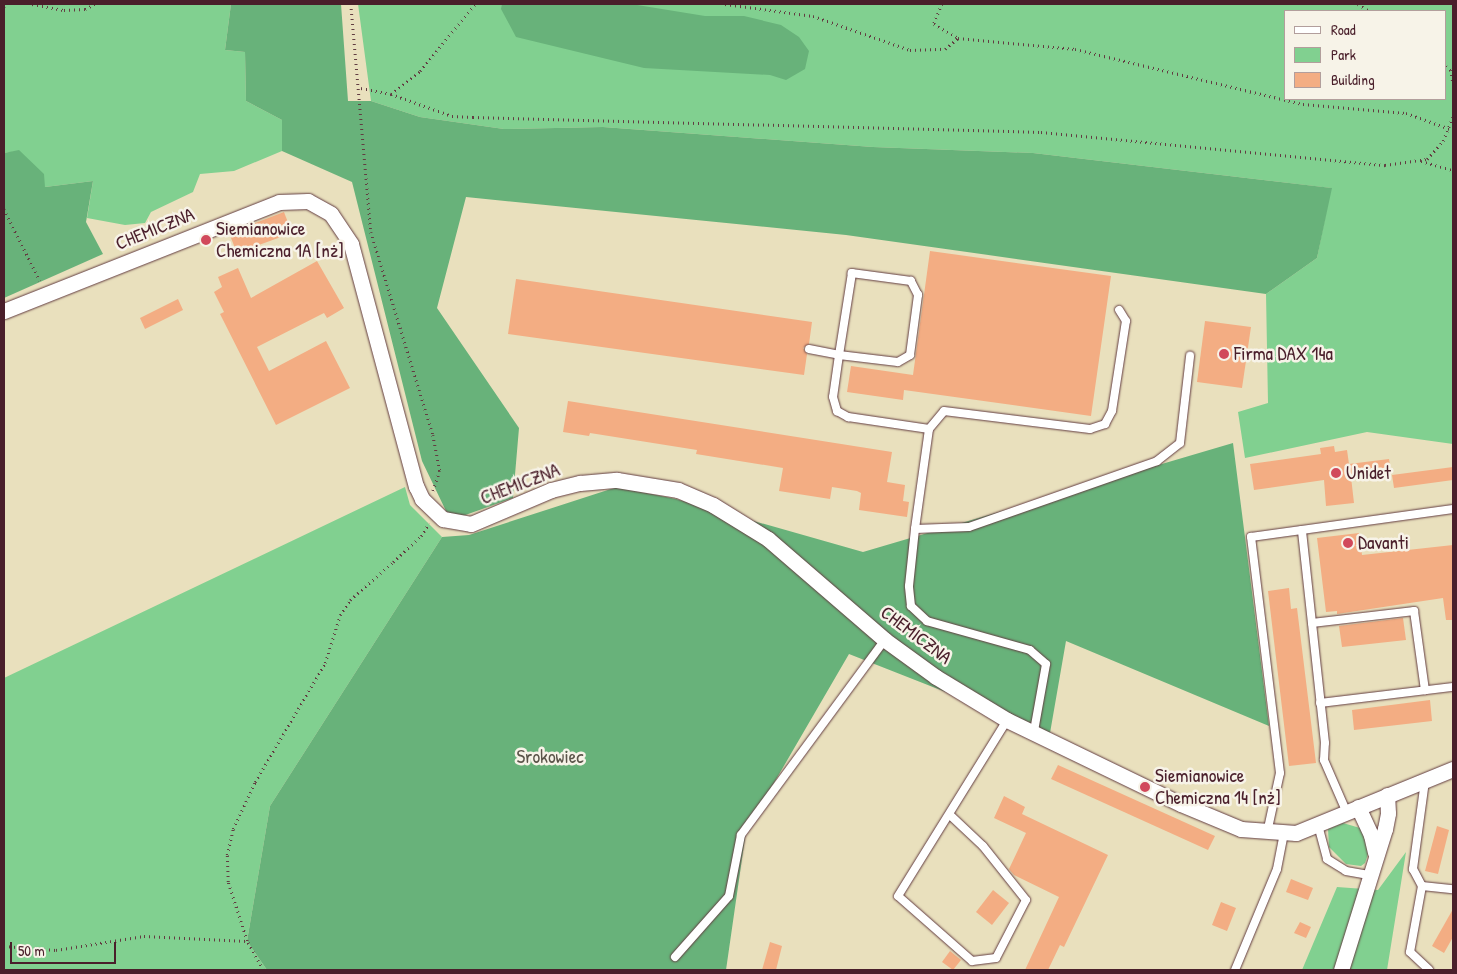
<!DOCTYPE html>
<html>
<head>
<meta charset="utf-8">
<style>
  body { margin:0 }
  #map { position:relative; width:1457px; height:974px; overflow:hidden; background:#e9e0bd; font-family:"Patrick Hand",sans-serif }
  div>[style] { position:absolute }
  .green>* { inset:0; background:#81d090 }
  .forest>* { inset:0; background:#68b27a }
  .building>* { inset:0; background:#f3ad83 }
  .path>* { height:2.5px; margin-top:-1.25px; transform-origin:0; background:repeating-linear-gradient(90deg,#623c41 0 1px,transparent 0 5px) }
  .roads { filter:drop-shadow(0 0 1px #623c41) drop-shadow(0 0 1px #623c41) }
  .lane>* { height:8px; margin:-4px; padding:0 4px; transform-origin:4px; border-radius:4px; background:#fff }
  .street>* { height:15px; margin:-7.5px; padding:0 7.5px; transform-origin:7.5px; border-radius:7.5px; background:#fff }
  .dots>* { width:14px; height:14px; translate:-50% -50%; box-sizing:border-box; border:2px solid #f7f3e8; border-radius:50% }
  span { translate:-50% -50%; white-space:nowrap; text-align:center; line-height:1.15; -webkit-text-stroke:5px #f7f3e8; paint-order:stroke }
  .street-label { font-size:19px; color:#4a1f2b }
  .poi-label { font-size:19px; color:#4a1f2b }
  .left { translate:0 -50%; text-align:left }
  .park-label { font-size:19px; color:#5a5449 }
  .frame { position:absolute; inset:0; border:5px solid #4a1f2b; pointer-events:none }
  .legend { position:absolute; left:1284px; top:10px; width:162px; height:90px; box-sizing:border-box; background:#f7f3e8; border:1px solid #b29e9c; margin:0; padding:6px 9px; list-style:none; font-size:15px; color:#4a1f2b }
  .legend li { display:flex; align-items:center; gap:10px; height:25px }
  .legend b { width:25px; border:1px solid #b29e9c }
  .scale { position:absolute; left:10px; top:942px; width:106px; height:22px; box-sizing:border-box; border:2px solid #4a1f2b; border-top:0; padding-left:6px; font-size:15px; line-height:18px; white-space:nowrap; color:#4a1f2b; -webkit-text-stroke:4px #f7f3e8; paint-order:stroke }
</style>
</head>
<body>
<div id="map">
  <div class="green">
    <i style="clip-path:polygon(4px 4px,231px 4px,225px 50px,245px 52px,246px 101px,282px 120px,282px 151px,234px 171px,200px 174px,193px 192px,151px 212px,145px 223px,125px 225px,87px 218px,93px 181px,45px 187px,19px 151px,4px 153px)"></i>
    <i style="clip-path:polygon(evenodd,358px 4px,1453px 4px,1453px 444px,1367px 432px,1245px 458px,1238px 412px,1268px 403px,1266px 294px,1317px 258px,1331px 188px,1033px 153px,873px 147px,603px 127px,504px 129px,420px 117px,371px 101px,358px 4px,1286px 11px,1446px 11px,1446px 99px,1286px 99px,1286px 11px)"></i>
    <i style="clip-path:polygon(405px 487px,410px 505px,442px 537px,270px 806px,247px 941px,267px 970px,4px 970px,4px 678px)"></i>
    <i style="clip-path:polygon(1343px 823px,1360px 828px,1366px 835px,1368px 854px,1365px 863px,1361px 866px,1346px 864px,1329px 847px,1328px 829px)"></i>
    <i style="clip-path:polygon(1406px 852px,1387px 970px,1302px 970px,1337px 887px,1378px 890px)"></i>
  </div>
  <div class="forest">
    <i style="clip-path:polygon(231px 4px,341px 4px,348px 101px,371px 101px,420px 117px,504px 129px,603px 127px,873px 147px,1033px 153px,1332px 188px,1317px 258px,1266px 294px,846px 235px,466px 197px,437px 308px,519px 428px,513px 498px,457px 518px,446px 511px,422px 461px,352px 182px,282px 151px,282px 120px,246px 101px,245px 52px,225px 50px)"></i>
    <i style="clip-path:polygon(502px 4px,631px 4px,705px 16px,744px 16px,781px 25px,799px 37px,809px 51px,805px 69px,786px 80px,770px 75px,644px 68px,516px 37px,501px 9px)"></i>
    <i style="clip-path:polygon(19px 150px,44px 174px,45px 187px,93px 181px,86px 222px,103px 254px,4px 298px,4px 153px)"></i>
    <i style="clip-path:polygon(1233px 443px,1269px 726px,1066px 641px,1050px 733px,849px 654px,746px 831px,726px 970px,267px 970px,247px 941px,270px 806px,442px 537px,469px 535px,617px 487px,676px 499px,863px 552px)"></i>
  </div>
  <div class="building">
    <i style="clip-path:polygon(284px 212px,292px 233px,237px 253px,229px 233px)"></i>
    <i style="clip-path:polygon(930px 251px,1111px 276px,1091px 416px,904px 390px,903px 400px,847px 392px,851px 366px,913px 375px)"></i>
    <i style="clip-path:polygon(317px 261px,344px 308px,327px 318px,324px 313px,257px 347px,269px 371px,326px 341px,350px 388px,276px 425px,220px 314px,224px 312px,214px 292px,222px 287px,218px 277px,238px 268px,251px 298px)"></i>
    <i style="clip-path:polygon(516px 279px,812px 322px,809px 344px,803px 348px,807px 354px,804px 375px,508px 334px)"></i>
    <i style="clip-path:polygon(178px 299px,183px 310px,145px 329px,140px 318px)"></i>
    <i style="clip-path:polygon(1205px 321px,1251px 327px,1242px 388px,1197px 382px)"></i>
    <i style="clip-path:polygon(568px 401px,892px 452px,887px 482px,905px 485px,903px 501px,909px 502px,907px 517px,859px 510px,861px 493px,857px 491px,832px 487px,830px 499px,779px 491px,783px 468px,696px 454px,697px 450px,590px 433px,589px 436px,563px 432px)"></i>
    <i style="clip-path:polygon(1334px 446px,1335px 452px,1347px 450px,1349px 464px,1389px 459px,1391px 471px,1351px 477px,1354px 503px,1326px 506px,1324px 480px,1254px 490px,1250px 464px,1321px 454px,1320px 448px)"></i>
    <i style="clip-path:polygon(1453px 467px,1453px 480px,1394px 488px,1392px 475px)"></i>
    <i style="clip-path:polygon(1359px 533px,1362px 555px,1453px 545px,1453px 620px,1446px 620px,1443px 598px,1337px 614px,1337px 611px,1326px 612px,1317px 538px)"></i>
    <i style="clip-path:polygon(1289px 588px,1291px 609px,1297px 608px,1316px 763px,1289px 766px,1268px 591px)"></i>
    <i style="clip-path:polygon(1403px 618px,1406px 640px,1342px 647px,1339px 626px)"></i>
    <i style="clip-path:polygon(1430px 700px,1432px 721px,1354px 730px,1352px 710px)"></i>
    <i style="clip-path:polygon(1058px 765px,1215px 836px,1208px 850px,1051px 779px)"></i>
    <i style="clip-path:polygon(1004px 796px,1025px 807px,1022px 814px,1108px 855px,1064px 947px,1060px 945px,1048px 970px,1025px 970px,1059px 897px,1014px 875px,1009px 869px,1026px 833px,994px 818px)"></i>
    <i style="clip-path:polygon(1437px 826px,1449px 830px,1438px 874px,1425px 871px)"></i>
    <i style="clip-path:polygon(1291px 879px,1313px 888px,1308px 900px,1286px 892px)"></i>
    <i style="clip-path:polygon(993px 890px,1009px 903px,992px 925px,976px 912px)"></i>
    <i style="clip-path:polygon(1221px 902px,1236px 908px,1227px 931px,1212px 925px)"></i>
    <i style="clip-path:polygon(1453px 909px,1453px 937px,1444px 953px,1432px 946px)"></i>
    <i style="clip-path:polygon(1300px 922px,1311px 927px,1306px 938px,1294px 933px)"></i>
    <i style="clip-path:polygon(770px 942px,782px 946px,776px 970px,762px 970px)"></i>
    <i style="clip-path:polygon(950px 951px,961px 960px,953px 970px,942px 962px)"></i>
  </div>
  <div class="path">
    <i style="left:32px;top:4px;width:33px;rotate:11deg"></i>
    <i style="left:64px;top:10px;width:21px;rotate:-3deg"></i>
    <i style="left:85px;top:9px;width:11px;rotate:-27deg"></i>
    <i style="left:351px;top:4px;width:229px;rotate:85deg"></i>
    <i style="left:371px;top:232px;width:212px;rotate:73deg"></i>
    <i style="left:433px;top:435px;width:37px;rotate:79deg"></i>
    <i style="left:440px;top:471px;width:21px;rotate:109deg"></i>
    <i style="left:725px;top:4px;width:89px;rotate:7.8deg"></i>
    <i style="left:813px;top:16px;width:103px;rotate:19.3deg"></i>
    <i style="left:910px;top:50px;width:35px;rotate:-2deg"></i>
    <i style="left:945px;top:49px;width:17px;rotate:-40deg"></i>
    <i style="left:942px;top:4px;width:22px;rotate:112deg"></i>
    <i style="left:934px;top:24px;width:28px;rotate:30deg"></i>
    <i style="left:958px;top:38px;width:118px;rotate:5.4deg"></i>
    <i style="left:1075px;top:49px;width:235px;rotate:13.6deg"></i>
    <i style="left:1303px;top:104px;width:103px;rotate:5deg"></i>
    <i style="left:1406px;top:113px;width:50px;rotate:19.9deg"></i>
    <i style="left:1358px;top:4px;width:13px;rotate:32deg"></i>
    <i style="left:4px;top:6px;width:4px;rotate:-27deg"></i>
    <i style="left:1446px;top:66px;width:6px;rotate:39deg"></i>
    <i style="left:1451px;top:70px;width:13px;rotate:81deg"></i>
    <i style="left:361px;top:88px;width:31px;rotate:11deg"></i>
    <i style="left:391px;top:94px;width:65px;rotate:19.8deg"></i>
    <i style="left:452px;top:116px;width:21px;rotate:3deg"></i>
    <i style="left:473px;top:117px;width:568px;rotate:1.51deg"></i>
    <i style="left:1041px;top:132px;width:346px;rotate:5.5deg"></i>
    <i style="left:1385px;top:165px;width:42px;rotate:-8.1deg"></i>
    <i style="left:1427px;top:159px;width:24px;rotate:-48deg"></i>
    <i style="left:1443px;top:141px;width:27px;rotate:-68deg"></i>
    <i style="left:391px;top:94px;width:37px;rotate:-38deg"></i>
    <i style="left:420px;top:71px;width:87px;rotate:-50.6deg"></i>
    <i style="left:1421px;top:161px;width:33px;rotate:16deg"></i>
    <i style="left:4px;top:209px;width:80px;rotate:63.4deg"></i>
    <i style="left:4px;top:946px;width:52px;rotate:4.4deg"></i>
    <i style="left:56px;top:950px;width:89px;rotate:-9deg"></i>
    <i style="left:144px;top:936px;width:103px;rotate:2.8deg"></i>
    <i style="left:263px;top:970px;width:33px;rotate:-119deg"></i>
    <i style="left:247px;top:941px;width:62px;rotate:-107.9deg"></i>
    <i style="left:228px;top:882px;width:27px;rotate:-92deg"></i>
    <i style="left:227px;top:855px;width:27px;rotate:-77deg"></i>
    <i style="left:233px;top:829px;width:52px;rotate:-64.9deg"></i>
    <i style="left:255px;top:782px;width:138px;rotate:-59.5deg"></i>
    <i style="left:325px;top:663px;width:50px;rotate:-72.6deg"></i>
    <i style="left:340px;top:615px;width:18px;rotate:-56deg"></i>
    <i style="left:350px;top:600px;width:57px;rotate:-41.5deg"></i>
    <i style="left:393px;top:562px;width:38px;rotate:-43deg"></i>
    <i style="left:421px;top:536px;width:15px;rotate:-58deg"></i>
  </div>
  <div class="roads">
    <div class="lane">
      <i style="left:809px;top:349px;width:31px;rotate:11deg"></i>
      <i style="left:839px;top:355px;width:59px;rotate:6.8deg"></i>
      <i style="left:898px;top:362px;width:14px;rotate:-30deg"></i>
      <i style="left:910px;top:355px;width:61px;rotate:-82.4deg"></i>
      <i style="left:918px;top:295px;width:16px;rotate:-117deg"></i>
      <i style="left:911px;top:281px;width:60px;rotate:-172.3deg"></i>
      <i style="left:852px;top:273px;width:83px;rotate:99deg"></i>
      <i style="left:839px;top:355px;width:42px;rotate:98.1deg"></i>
      <i style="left:833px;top:397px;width:15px;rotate:74deg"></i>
      <i style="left:837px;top:411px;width:13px;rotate:29deg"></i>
      <i style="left:848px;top:417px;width:82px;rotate:8.4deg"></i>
      <i style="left:929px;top:429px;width:101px;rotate:98deg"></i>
      <i style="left:929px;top:429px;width:23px;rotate:-50deg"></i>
      <i style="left:944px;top:411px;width:147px;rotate:7deg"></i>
      <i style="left:1090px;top:429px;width:16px;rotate:-18deg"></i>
      <i style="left:1105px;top:424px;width:15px;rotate:-62deg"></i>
      <i style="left:1112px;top:411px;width:91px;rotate:-81.2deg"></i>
      <i style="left:1126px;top:321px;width:13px;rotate:-122deg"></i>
      <i style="left:1312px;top:623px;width:103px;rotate:-6.7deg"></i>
      <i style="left:1414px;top:611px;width:80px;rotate:82.1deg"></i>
      <i style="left:1320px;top:703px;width:134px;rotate:-6.9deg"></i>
      <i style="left:1034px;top:731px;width:68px;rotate:-79.8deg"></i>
      <i style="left:1046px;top:664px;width:21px;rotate:-139deg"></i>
      <i style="left:1030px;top:650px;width:107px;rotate:-164.3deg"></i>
      <i style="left:927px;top:621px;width:22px;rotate:-137deg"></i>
      <i style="left:911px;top:606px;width:20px;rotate:-96deg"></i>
      <i style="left:909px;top:586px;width:57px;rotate:-84deg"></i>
      <i style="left:915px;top:529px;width:54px;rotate:-2.1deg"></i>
      <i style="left:969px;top:527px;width:199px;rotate:-19.3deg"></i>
      <i style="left:1157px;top:461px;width:29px;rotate:-38deg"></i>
      <i style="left:1180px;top:443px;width:88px;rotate:-83.4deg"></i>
      <i style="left:1425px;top:781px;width:89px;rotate:97.8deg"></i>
      <i style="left:1413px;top:869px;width:19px;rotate:62deg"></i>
      <i style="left:1422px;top:886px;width:67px;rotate:100.3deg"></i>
      <i style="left:1410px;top:952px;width:26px;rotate:43deg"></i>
      <i style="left:1347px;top:813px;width:58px;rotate:-113.5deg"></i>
      <i style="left:1324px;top:760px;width:17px;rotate:-87deg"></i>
      <i style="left:1325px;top:743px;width:214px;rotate:-96.2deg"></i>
      <i style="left:1302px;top:530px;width:152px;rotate:-7.9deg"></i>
      <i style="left:950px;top:815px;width:45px;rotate:43.2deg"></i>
      <i style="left:983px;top:846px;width:69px;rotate:51.5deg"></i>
      <i style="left:1026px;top:900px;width:65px;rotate:117.3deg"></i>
      <i style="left:996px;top:958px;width:24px;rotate:173deg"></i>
      <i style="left:972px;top:961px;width:98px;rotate:-138.7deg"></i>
      <i style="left:898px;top:896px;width:207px;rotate:-58.2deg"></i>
      <i style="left:1318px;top:825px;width:35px;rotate:75deg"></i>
      <i style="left:1327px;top:859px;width:22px;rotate:32deg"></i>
      <i style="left:1346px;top:871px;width:23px;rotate:10deg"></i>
      <i style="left:1267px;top:833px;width:61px;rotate:-77.8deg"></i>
      <i style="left:1280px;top:773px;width:238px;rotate:-97deg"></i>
      <i style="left:1251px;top:537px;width:51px;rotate:-7.8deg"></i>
      <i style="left:1422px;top:886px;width:31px;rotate:6deg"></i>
      <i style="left:675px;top:957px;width:81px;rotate:-48.5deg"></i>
      <i style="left:729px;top:896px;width:62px;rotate:-78.9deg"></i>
      <i style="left:741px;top:835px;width:242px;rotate:-53.6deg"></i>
      <i style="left:1235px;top:970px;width:109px;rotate:-67.4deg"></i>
      <i style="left:1277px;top:869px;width:36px;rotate:-79deg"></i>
    </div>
    <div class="street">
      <i style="left:4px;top:311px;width:296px;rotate:-21.6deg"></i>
      <i style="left:279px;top:202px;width:29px;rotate:-2deg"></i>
      <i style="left:308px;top:201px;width:26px;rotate:29deg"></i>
      <i style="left:331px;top:214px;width:36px;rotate:56deg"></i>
      <i style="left:351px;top:244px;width:251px;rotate:75deg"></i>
      <i style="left:416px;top:486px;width:14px;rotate:65deg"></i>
      <i style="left:422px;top:499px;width:29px;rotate:44deg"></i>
      <i style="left:443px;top:519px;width:28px;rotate:10deg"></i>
      <i style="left:471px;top:524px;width:87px;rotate:-23deg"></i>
      <i style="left:551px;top:490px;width:30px;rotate:-14deg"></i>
      <i style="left:580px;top:483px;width:37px;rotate:-5deg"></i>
      <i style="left:617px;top:480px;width:62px;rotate:9.3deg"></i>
      <i style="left:678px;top:490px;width:38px;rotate:23deg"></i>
      <i style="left:713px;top:505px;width:65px;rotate:31.7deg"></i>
      <i style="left:768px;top:539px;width:155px;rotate:40.8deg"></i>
      <i style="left:885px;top:640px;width:63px;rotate:36deg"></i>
      <i style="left:936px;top:677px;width:83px;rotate:31.2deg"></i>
      <i style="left:1007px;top:720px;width:193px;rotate:25.8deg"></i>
      <i style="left:1181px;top:804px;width:65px;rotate:22.6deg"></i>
      <i style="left:1241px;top:829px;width:55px;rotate:4.2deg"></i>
      <i style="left:1296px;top:833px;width:170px;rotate:-22.2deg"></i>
      <i style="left:1358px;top:807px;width:31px;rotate:65deg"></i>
      <i style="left:1371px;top:835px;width:18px;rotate:77deg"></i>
      <i style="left:1341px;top:970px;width:148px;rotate:-72.7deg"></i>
      <i style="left:1385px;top:829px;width:16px;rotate:-79deg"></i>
      <i style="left:1388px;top:813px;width:18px;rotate:-93deg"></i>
    </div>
  </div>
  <div class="dots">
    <i style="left:206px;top:240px;background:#d1495b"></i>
    <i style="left:1224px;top:354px;background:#d1495b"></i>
    <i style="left:1336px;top:473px;background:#d1495b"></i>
    <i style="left:1348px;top:543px;background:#d1495b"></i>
    <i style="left:1145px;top:787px;background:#d1495b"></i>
  </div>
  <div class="street-label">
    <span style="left:155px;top:229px;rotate:-22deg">CHEMICZNA</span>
    <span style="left:520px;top:484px;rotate:-21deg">CHEMICZNA</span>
    <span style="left:916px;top:635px;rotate:37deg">CHEMICZNA</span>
  </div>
  <div class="poi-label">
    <span class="left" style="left:216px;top:240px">Siemianowice<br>Chemiczna 1A [nż]</span>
    <span class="left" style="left:1234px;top:354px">Firma DAX 14a</span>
    <span class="left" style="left:1346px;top:473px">Unidet</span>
    <span class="left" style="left:1358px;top:543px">Davanti</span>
    <span class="left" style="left:1155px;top:787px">Siemianowice<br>Chemiczna 14 [nż]</span>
  </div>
  <div class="park-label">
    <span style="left:550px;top:757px">Srokowiec</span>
  </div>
  <div class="frame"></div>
  <ul class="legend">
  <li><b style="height:6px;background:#fff"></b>Road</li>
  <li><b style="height:14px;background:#81d090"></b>Park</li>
  <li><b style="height:14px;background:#f3ad83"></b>Building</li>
  </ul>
  <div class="scale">50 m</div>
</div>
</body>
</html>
